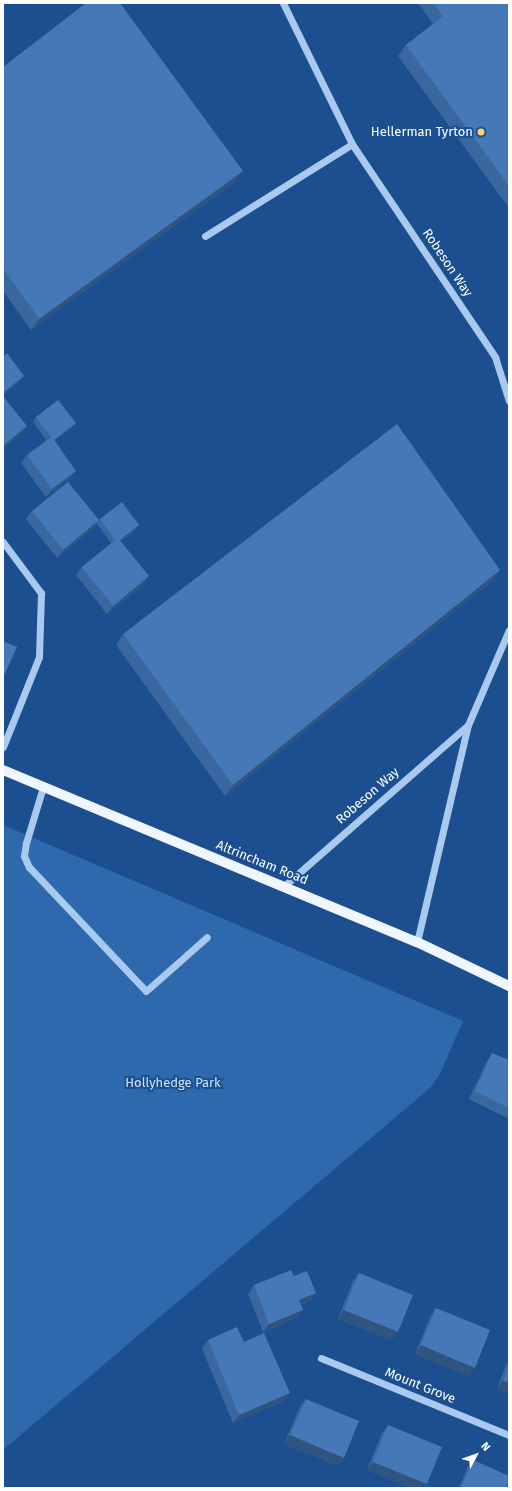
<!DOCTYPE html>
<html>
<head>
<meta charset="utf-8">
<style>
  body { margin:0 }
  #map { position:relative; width:512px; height:1491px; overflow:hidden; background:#1b4f8f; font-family:"Fira Sans",sans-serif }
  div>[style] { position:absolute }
  .green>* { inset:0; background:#2e69ad }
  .minor>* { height:7px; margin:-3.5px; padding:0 3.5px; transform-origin:3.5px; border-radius:3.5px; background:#a9c9ee }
  .major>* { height:10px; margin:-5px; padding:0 5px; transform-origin:5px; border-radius:5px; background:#f0f6ff }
  .wall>* { inset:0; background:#3a679d }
  .shaded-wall>* { inset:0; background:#305480 }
  .building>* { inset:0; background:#4478b7 }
  .dots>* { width:11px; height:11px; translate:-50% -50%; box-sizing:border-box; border:2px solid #1b4f8f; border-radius:50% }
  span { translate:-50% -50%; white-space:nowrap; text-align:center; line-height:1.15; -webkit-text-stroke:4px #1b4f8f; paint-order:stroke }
  .poi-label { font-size:13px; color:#fff }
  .right { translate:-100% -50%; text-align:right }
  .street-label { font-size:13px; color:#fff }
  .park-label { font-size:13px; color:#cfe3fa }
  .frame { position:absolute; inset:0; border:4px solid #fff; pointer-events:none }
  .north { position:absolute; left:456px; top:1435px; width:40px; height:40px; -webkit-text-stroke:3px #1b4f8f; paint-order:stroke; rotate:49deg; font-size:11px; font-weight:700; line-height:16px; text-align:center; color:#fff }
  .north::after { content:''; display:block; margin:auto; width:14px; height:18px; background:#fff; clip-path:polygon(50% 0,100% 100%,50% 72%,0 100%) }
</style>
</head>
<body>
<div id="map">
  <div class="green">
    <i style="clip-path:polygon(3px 825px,463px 1021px,440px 1074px,430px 1088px,3px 1450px)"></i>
  </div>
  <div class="minor">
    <i style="left:283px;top:3px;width:157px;rotate:63.9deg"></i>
    <i style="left:352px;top:144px;width:257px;rotate:56.1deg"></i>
    <i style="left:495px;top:357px;width:46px;rotate:72.3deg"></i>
    <i style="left:205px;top:236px;width:173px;rotate:-32deg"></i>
    <i style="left:3px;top:542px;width:64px;rotate:53.3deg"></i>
    <i style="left:41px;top:593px;width:64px;rotate:91.8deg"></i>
    <i style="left:39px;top:657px;width:97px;rotate:111.8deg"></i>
    <i style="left:43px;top:787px;width:59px;rotate:106.9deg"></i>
    <i style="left:26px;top:843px;width:13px;rotate:99deg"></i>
    <i style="left:24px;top:856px;width:12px;rotate:66deg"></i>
    <i style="left:29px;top:867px;width:170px;rotate:46.7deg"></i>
    <i style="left:146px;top:991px;width:81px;rotate:-41.5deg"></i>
    <i style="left:284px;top:886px;width:244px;rotate:-41.2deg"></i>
    <i style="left:417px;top:942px;width:223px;rotate:-76.8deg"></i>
    <i style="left:468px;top:725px;width:103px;rotate:-66.7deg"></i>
    <i style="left:321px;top:1358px;width:203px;rotate:22.3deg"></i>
  </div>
  <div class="major">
    <i style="left:3px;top:770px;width:448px;rotate:22.6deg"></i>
    <i style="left:417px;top:942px;width:102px;rotate:25.6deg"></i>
  </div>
  <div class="wall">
    <i style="clip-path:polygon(418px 3px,509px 3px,509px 208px,398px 56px,406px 45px,433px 24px)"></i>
    <i style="clip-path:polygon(3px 67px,235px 182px,31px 330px,3px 291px)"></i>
    <i style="clip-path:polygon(36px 417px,76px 423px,72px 428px,55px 441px,70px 479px,46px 497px,21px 463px,27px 455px,46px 440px,33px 422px)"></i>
    <i style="clip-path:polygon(32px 511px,99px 520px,100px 519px,136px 530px,121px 541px,143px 585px,107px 614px,76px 575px,82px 567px,111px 543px,97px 524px,93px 529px,57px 558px,26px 519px)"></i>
    <i style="clip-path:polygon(500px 570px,492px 581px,225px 796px,116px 645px,123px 634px)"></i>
    <i style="clip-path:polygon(492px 1053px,509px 1060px,509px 1119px,469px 1099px,487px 1061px)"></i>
    <i style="clip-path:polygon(359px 1273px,392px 1340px,338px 1319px,353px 1281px)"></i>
    <i style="clip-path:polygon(294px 1276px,316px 1293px,310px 1301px,301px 1305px,297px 1318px,263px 1332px,248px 1294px,254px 1285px)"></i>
    <i style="clip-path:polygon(436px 1308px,469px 1376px,415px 1354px,430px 1317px)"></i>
    <i style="clip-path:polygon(208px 1340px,244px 1342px,284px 1401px,233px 1423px,202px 1349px)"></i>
    <i style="clip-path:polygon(509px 1358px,509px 1393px,497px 1388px)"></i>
    <i style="clip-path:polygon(306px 1399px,338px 1466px,284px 1444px,300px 1407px)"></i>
    <i style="clip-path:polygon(388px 1425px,427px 1484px,425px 1488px,410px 1488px,367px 1470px,382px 1433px)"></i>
    <i style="clip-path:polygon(473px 1460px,506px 1488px,459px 1488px,467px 1468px)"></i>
  </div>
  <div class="shaded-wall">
    <i style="clip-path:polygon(243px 171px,235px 182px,31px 330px,39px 319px)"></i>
    <i style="clip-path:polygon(24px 376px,21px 381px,3px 395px,3px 393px)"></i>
    <i style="clip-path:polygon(76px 423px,72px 428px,50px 445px,53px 440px)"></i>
    <i style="clip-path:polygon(27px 426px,21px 435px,3px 450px,3px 446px)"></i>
    <i style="clip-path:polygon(76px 471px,70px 479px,46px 497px,52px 489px)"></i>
    <i style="clip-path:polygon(99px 520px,93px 529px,57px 558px,63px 550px)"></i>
    <i style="clip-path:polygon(139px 525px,136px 530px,114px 547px,117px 542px)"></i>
    <i style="clip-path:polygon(500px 570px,492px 581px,225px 796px,233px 785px)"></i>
    <i style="clip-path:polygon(149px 576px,143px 585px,107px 614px,113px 606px)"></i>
    <i style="clip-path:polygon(316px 1293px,310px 1301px,293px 1308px,299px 1300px)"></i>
    <i style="clip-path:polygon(303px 1310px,297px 1318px,263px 1332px,269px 1324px)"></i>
    <i style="clip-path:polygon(344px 1310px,398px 1332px,392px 1340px,338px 1319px)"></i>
    <i style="clip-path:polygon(421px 1345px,475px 1368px,469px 1376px,415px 1354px)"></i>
    <i style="clip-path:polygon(503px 1380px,509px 1383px,509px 1393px,497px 1388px)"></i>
    <i style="clip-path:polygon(290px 1393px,284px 1401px,233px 1423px,239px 1415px)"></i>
    <i style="clip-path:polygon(290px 1435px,344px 1458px,338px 1466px,284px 1444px)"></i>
    <i style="clip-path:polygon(373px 1462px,427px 1484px,425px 1488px,410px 1488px,367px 1470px)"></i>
  </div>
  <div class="building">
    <i style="clip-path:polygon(86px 3px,120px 3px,243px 171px,39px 319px,3px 268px,3px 67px)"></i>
    <i style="clip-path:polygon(433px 3px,509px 3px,509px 186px,406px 45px,443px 16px)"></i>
    <i style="clip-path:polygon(7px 353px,24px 376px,3px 393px,3px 357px)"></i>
    <i style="clip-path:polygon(3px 396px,27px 426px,3px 446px)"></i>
    <i style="clip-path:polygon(58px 400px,76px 423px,54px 440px,52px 437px,51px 437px,36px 417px)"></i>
    <i style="clip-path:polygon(397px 424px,500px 570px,233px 785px,123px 634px)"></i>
    <i style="clip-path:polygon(52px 437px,76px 471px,52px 489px,27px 455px)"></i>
    <i style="clip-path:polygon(68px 482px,99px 520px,63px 550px,32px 511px)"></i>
    <i style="clip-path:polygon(122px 502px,139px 525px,120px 540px,118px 538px,115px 540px,100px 519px)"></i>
    <i style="clip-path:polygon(118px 538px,149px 576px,113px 606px,82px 567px)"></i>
    <i style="clip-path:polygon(3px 641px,17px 647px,3px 678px)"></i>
    <i style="clip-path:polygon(492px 1053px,509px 1060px,509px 1108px,475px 1091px)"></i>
    <i style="clip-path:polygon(291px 1270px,294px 1276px,307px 1271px,316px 1293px,299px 1300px,303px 1310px,269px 1324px,254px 1285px)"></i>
    <i style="clip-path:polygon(359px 1273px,413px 1295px,398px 1332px,344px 1310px)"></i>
    <i style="clip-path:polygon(436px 1308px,490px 1330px,475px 1368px,421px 1345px)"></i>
    <i style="clip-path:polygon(237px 1327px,244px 1342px,264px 1333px,290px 1393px,239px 1415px,208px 1340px)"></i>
    <i style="clip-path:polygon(509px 1364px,509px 1383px,503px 1380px)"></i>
    <i style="clip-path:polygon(306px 1399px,359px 1421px,344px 1458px,290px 1435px)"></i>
    <i style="clip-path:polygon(388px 1425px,442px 1447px,427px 1484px,373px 1462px)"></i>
    <i style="clip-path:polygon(473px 1460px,509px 1476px,509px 1481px,506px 1488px,461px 1488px)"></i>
  </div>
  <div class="dots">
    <i style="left:481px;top:132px;background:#ffd166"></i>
  </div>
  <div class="poi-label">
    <span class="right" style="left:473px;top:132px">Hellerman Tyrton</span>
  </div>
  <div class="street-label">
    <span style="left:447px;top:263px;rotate:56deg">Robeson Way</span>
    <span style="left:368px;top:796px;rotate:-41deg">Robeson Way</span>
    <span style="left:262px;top:863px;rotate:22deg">Altrincham Road</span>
    <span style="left:420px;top:1386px;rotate:22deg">Mount Grove</span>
  </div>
  <div class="park-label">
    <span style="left:173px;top:1083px">Hollyhedge Park</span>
  </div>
  <div class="frame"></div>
  <div class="north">N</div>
</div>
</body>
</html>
